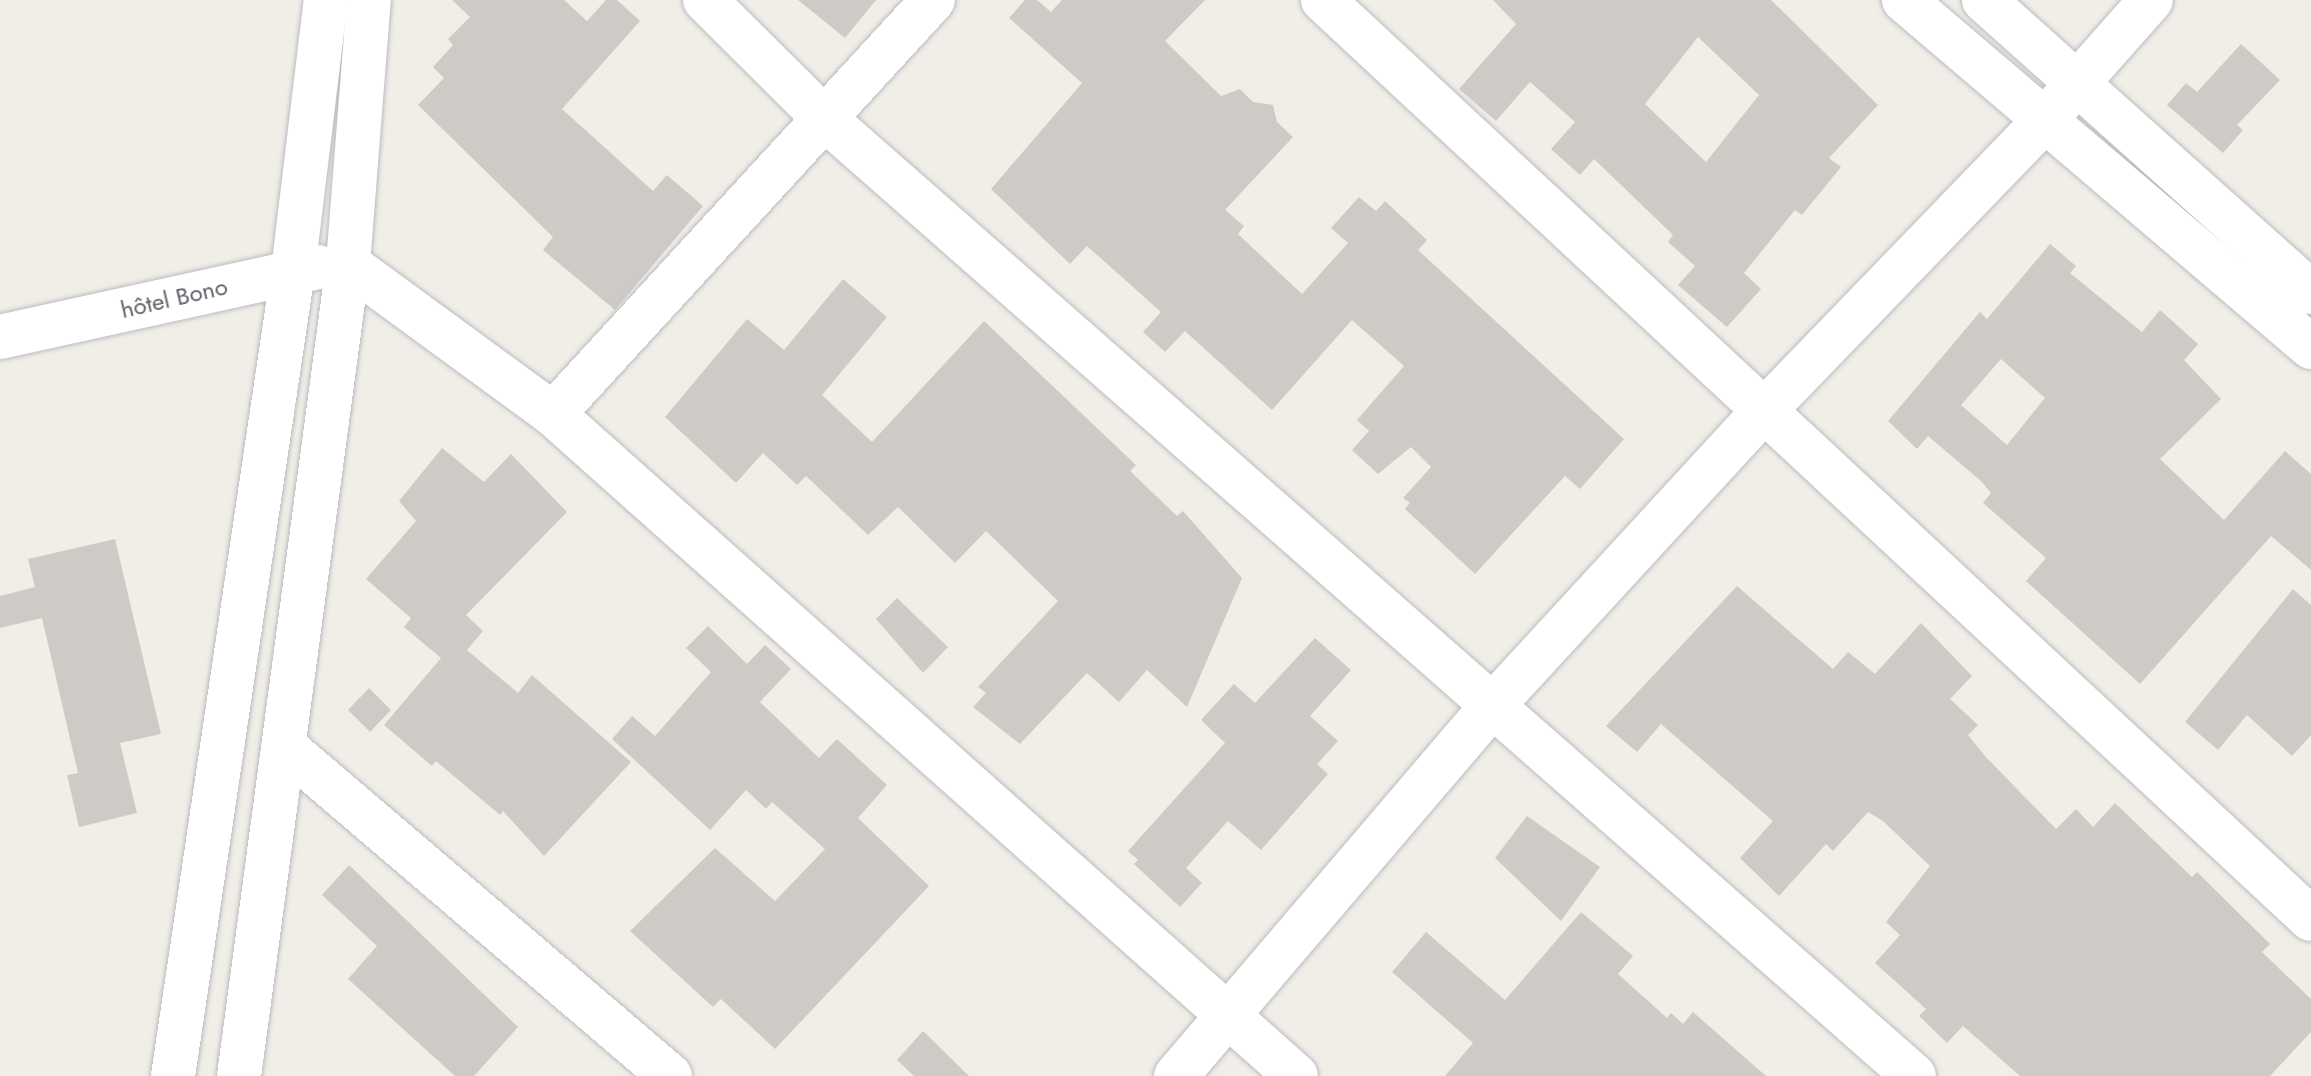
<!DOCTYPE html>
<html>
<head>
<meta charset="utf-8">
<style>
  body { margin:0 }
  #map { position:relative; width:2311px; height:1076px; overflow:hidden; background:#f1eee7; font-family:Jost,sans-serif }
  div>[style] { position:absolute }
  .building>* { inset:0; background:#cecbc6 }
  .roads { filter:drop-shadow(0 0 2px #b9bcc1) drop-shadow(0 0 2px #b9bcc1) }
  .minor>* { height:44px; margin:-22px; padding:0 22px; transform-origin:22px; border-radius:22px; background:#fff }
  span { translate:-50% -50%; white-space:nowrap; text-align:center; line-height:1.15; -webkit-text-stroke:6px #fff; paint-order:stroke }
  .street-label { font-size:24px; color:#5e6268 }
</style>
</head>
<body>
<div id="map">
  <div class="building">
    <i style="clip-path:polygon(452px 0,564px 0,587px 21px,606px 0,617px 0,640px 21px,562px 109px,653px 191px,667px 175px,703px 206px,615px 310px,543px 250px,553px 237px,418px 105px,444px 78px,433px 67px,453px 45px,448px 39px,470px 17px)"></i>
    <i style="clip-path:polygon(798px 0,876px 0,845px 38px)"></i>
    <i style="clip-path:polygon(1025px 0,1037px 0,1051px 12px,1062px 0,1205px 0,1165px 41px,1221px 96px,1240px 89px,1253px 102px,1273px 105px,1277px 122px,1293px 137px,1225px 210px,1244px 226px,1238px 234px,1302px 294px,1348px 243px,1331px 228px,1359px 197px,1376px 211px,1385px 201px,1427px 240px,1418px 250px,1624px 439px,1580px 489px,1565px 476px,1475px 574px,1405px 509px,1410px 503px,1403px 498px,1431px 467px,1411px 447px,1378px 474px,1352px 450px,1369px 431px,1357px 420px,1404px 366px,1352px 320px,1272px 410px,1185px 331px,1165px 352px,1143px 332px,1161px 312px,1087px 246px,1070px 264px,991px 189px,1082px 83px,1009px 18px)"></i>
    <i style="clip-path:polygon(evenodd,1493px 0,1771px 0,1878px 105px,1829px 158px,1841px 167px,1802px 215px,1795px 210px,1744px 273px,1761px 289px,1727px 327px,1678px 285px,1695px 266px,1668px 242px,1673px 235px,1594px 159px,1580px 175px,1551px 149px,1575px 122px,1530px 82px,1496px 121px,1459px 89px,1516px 24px,1493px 0,1698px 37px,1759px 95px,1706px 162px,1645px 104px,1698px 37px)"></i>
    <i style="clip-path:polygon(2241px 44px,2280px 80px,2237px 125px,2243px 130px,2223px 153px,2167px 105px,2186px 83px,2197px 92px)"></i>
    <i style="clip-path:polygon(evenodd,2050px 244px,2076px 266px,2070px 273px,2142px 332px,2160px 310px,2198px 344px,2184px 360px,2221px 399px,2160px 459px,2224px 520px,2285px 451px,2311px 474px,2311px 570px,2271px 536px,2140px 684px,2026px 581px,2046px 558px,1983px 503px,1991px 493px,1981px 481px,1928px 436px,1917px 449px,1888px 421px,1980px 312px,1987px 319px,2050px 244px,2001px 359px,2045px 398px,2007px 445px,1961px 405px,2001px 359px)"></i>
    <i style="clip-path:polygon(843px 279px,887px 317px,822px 395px,872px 442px,984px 321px,1136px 465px,1130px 471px,1177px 516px,1183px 511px,1242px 578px,1187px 707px,1147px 670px,1119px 702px,1087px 673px,1020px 744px,973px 707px,986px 693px,978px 687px,1058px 601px,986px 531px,955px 563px,898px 507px,868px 535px,806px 476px,797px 485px,763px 453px,736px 483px,665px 417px,747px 319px,784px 350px)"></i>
    <i style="clip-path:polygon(442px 448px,484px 482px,511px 454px,567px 512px,466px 615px,483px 631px,467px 650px,518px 693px,532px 675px,631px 762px,544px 856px,503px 811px,500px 815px,436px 761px,432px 766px,384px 725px,441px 658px,404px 627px,411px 618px,366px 579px,416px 521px,399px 501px)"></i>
    <i style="clip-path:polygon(115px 539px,161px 734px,120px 743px,137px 813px,79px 827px,67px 775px,78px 773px,42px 618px,0 628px,0 596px,35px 587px,28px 559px)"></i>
    <i style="clip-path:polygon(1737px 586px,1833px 669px,1848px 652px,1875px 674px,1921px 623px,1972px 676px,1950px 699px,1978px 725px,1968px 735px,1985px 756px,2056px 829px,2076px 809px,2093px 827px,2115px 803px,2192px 877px,2197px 872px,2270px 944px,2262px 952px,2311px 999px,2311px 1032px,2270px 1076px,2020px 1076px,1963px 1026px,1947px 1043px,1919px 1016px,1926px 1009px,1875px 963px,1900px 935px,1886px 922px,1930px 866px,1883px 821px,1868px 812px,1833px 851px,1826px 844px,1779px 896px,1740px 858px,1773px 821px,1661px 724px,1637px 752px,1606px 726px)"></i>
    <i style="clip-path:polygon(2293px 589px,2311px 605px,2311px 735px,2292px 756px,2247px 715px,2218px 750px,2185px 722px)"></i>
    <i style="clip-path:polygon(897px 598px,948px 647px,923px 673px,876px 619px)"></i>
    <i style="clip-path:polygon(708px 626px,747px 664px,765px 645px,791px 669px,760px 702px,819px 758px,837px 739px,887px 785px,858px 818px,929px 886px,775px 1049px,721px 999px,713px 1007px,630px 931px,715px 848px,775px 901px,825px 849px,772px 802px,766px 809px,746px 790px,710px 830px,612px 739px,632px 716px,655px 736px,711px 672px,686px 648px)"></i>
    <i style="clip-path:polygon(1315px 638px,1351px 670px,1310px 716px,1338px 741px,1317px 764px,1328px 774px,1261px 850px,1228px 821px,1186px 868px,1202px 883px,1180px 907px,1134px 864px,1138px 860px,1128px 851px,1225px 743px,1201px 720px,1234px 684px,1255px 703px)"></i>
    <i style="clip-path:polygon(369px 688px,391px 710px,370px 732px,348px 710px)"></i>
    <i style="clip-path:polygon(1527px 816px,1600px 867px,1561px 921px,1495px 858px)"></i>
    <i style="clip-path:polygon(349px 865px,518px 1027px,474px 1076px,455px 1076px,348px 979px,377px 946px,322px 895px)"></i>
    <i style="clip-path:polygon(1581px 912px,1633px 956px,1618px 974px,1667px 1018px,1671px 1013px,1683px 1024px,1693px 1012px,1766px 1076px,1445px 1076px,1473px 1043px,1392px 972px,1426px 932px,1505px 1000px)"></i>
    <i style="clip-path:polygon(923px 1031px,969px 1076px,914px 1076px,897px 1060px)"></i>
  </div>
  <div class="roads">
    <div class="minor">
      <i style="left:705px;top:0;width:168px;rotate:44.8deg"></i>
      <i style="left:824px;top:118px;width:1451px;rotate:41.31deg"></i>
      <i style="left:1323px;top:0;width:1349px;rotate:42.93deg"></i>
      <i style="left:1904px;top:0;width:535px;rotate:40.45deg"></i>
      <i style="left:1984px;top:0;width:438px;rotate:41.8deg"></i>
      <i style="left:348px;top:264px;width:254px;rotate:36.2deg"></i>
      <i style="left:553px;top:414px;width:995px;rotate:41.7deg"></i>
      <i style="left:0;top:337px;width:326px;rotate:-12.4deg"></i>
      <i style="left:553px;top:414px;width:562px;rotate:-47.45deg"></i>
      <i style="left:286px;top:748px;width:505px;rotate:40.5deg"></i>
      <i style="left:173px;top:1076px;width:814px;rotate:-81.52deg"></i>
      <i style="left:293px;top:271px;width:273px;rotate:-83.1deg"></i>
      <i style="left:239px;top:1076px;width:819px;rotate:-82.35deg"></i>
      <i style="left:348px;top:264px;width:265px;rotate:-85.5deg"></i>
      <i style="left:1176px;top:1076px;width:491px;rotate:-49.5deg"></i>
      <i style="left:1495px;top:703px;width:396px;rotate:-47.4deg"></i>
      <i style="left:1763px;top:412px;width:403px;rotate:-46deg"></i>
      <i style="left:2043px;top:122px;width:163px;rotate:-48.5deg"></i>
    </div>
  </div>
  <div class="street-label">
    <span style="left:174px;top:298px;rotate:-13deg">hôtel Bono</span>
  </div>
</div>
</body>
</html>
